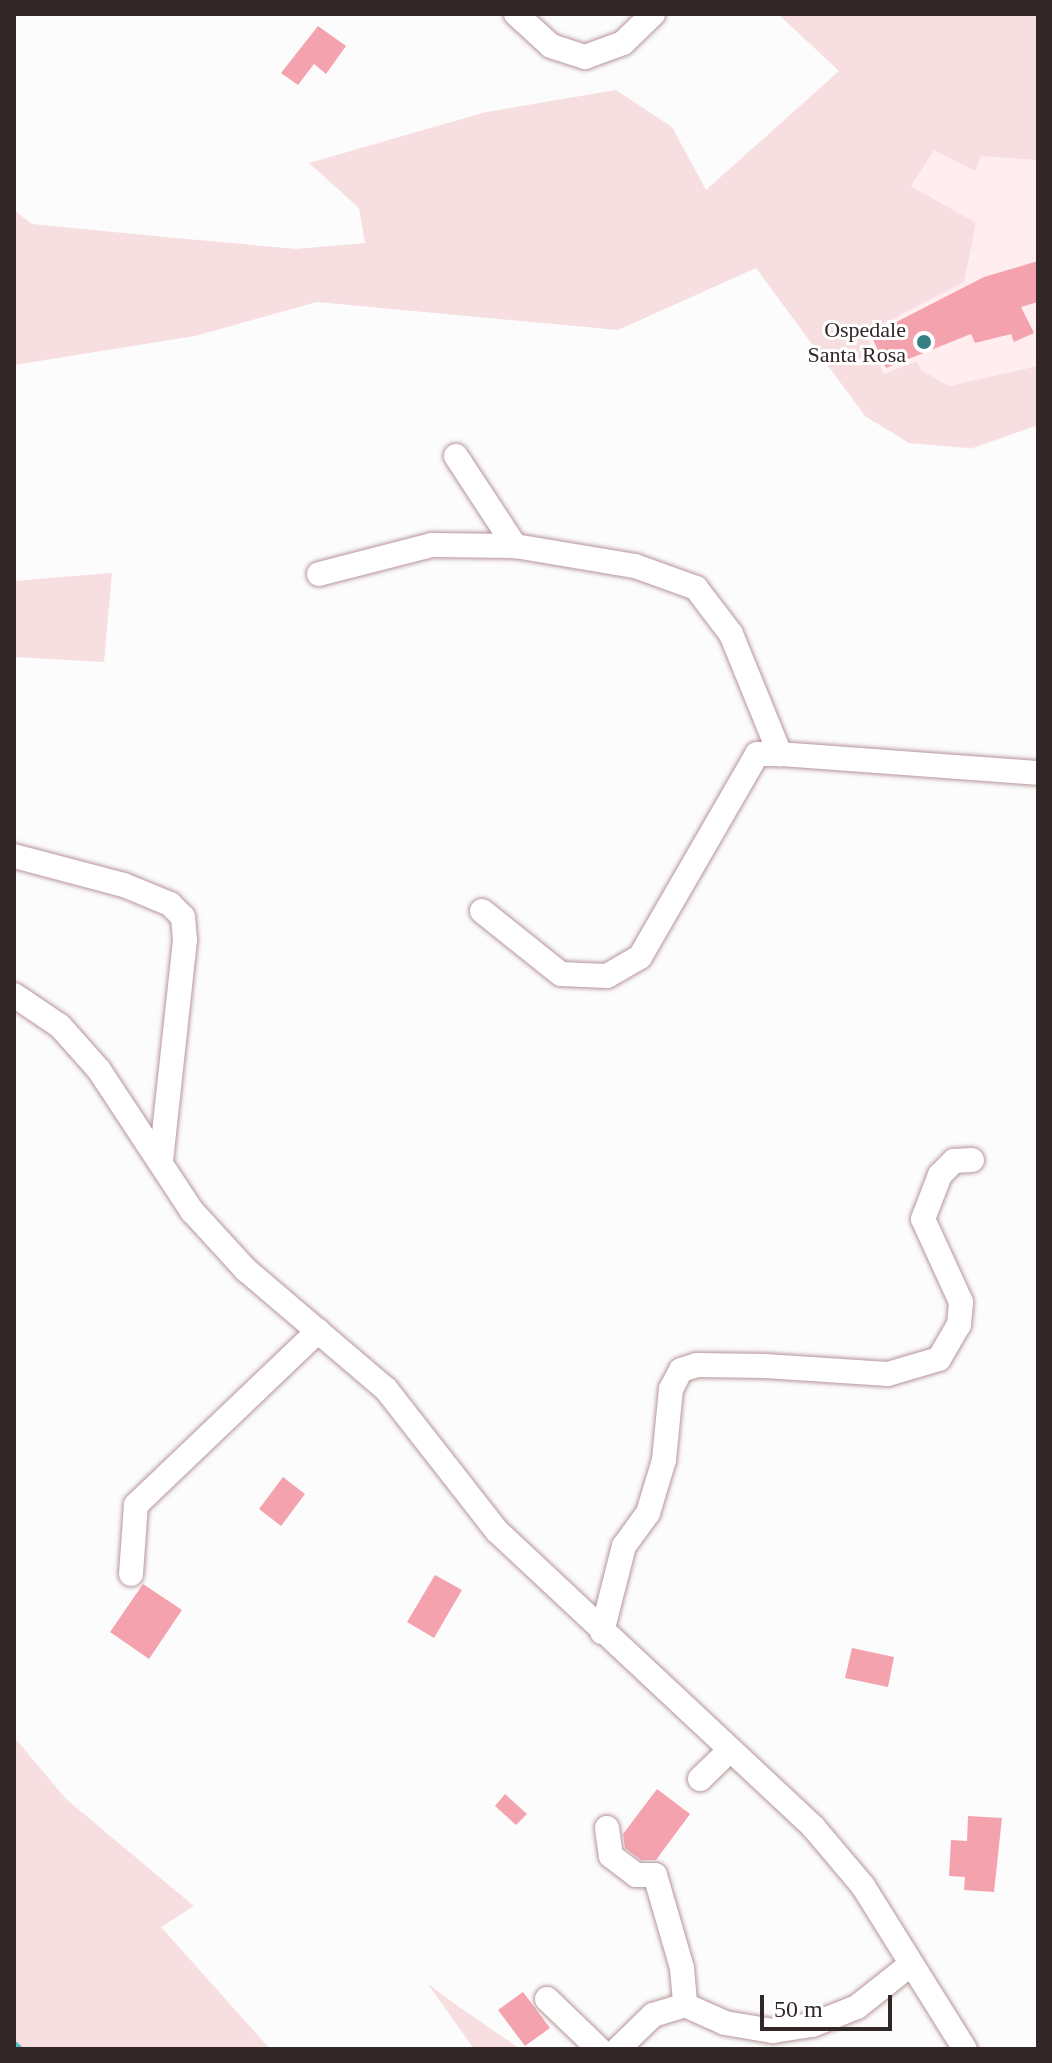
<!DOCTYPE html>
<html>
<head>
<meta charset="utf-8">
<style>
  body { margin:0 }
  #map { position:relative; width:1052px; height:2063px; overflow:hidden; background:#fcfcfc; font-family:"Times New Roman",serif }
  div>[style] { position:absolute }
  .built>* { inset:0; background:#ffedef }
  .green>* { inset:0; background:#f7dee1 }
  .stream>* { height:5px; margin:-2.5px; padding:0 2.5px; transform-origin:2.5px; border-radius:2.5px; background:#52bbc3 }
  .building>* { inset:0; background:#f4a3ae }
  .roads { filter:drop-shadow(0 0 2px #b69599) drop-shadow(0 0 2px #b69599) }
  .minor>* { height:24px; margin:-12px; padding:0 12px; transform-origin:12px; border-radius:12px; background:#fff }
  .dots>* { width:22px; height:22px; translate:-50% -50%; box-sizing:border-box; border:4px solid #fff; border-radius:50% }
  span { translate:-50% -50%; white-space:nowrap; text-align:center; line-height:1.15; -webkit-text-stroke:6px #fff; paint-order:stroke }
  .poi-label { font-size:22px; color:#332627 }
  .right { translate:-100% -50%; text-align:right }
  .frame { position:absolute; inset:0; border:16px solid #332627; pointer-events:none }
  .scale { position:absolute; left:760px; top:1995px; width:132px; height:36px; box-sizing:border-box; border:4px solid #332627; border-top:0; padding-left:10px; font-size:24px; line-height:28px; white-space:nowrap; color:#332627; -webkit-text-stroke:6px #fff; paint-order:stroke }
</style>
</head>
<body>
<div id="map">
  <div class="built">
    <i style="clip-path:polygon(1038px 119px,1038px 425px,972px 449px,909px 443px,865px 416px,862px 158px)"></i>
  </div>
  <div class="green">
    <i style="clip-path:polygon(778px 14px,1038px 14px,1038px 160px,981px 156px,975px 171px,934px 150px,911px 186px,976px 223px,964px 282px,865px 333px,884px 374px,917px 361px,921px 370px,949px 386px,1038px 366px,1038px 425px,972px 448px,909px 443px,865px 416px,756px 268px,618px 330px,317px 302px,195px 336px,14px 365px,14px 210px,32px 224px,165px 237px,296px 249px,365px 243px,359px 208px,309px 163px,486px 112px,616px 90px,672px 127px,706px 190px,839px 71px)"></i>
    <i style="clip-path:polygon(112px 573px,104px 662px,14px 657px,14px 581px)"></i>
    <i style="clip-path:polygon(14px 1737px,66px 1799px,194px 1906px,161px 1927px,270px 2049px,14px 2049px)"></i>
    <i style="clip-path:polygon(428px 1984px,455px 2004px,520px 2049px,474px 2049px)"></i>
  </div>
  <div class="stream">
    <i style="left:14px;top:2043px;width:9px;rotate:41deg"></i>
  </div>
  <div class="building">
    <i style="clip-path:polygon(318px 26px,346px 46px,326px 74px,314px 64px,298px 85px,281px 73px)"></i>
    <i style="clip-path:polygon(1038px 261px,1038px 302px,1021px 307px,1034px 333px,1014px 342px,1011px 334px,975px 343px,971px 334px,886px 368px,871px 335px,984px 277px)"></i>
    <i style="clip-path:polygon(283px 1477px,305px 1494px,281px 1526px,259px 1509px)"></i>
    <i style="clip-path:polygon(435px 1575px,462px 1590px,434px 1638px,407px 1622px)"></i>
    <i style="clip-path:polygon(143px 1584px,182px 1610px,149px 1659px,110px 1632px)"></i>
    <i style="clip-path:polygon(852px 1648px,894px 1657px,888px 1687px,845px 1678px)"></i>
    <i style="clip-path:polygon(657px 1789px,690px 1814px,656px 1860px,641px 1860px,625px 1848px,623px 1834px)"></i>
    <i style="clip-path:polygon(505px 1794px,527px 1814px,516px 1825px,495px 1806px)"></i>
    <i style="clip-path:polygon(968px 1816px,1002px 1818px,994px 1892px,964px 1890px,965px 1877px,949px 1876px,951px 1840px,967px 1841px)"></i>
    <i style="clip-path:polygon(523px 1992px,550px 2028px,525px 2046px,498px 2010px)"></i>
  </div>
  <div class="roads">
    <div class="minor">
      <i style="left:516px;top:14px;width:47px;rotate:42.4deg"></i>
      <i style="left:551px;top:46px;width:36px;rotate:18deg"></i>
      <i style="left:585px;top:57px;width:40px;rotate:-20.2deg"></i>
      <i style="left:623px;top:43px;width:42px;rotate:-44deg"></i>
      <i style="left:456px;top:456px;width:108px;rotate:56.8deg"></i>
      <i style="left:319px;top:574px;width:117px;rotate:-14.4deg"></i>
      <i style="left:432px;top:545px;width:83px;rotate:0.7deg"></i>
      <i style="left:515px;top:546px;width:122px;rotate:9.5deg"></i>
      <i style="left:635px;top:566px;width:65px;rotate:19.8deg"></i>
      <i style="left:696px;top:588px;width:58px;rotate:52.7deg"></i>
      <i style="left:731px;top:634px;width:130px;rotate:67.8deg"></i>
      <i style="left:780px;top:754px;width:259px;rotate:4.2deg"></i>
      <i style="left:14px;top:856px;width:114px;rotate:14.8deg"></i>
      <i style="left:124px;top:885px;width:50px;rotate:22.4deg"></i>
      <i style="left:170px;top:904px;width:18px;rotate:45deg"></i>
      <i style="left:183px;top:917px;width:23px;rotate:85deg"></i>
      <i style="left:185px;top:940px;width:223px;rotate:96.2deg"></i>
      <i style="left:482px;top:911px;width:101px;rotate:38.6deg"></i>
      <i style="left:561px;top:974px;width:46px;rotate:2.5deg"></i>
      <i style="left:607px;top:976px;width:38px;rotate:-30deg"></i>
      <i style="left:640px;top:957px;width:234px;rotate:-60deg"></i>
      <i style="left:757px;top:754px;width:23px"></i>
      <i style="left:14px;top:995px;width:55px;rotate:34deg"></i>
      <i style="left:60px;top:1026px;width:59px;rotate:48.4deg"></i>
      <i style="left:99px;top:1070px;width:169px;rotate:56.6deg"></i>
      <i style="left:192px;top:1211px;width:80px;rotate:47.5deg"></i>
      <i style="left:246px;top:1270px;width:184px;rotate:40.4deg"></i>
      <i style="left:386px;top:1389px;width:180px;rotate:52deg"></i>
      <i style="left:497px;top:1531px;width:434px;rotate:43.1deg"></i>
      <i style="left:814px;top:1828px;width:76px;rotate:49.8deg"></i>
      <i style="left:863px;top:1886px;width:192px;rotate:58deg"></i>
      <i style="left:131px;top:1574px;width:69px;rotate:-85.9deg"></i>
      <i style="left:136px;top:1505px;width:252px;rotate:-43.7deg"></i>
      <i style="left:602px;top:1632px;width:89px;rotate:-75.7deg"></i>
      <i style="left:624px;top:1546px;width:41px;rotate:-54deg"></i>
      <i style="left:648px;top:1513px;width:55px;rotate:-73.2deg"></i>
      <i style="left:664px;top:1460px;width:71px;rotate:-84.4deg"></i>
      <i style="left:671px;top:1389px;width:21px;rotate:-62deg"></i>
      <i style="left:681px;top:1370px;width:17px;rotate:-17deg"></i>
      <i style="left:697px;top:1365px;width:68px;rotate:0.8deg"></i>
      <i style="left:765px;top:1366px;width:123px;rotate:3.7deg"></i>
      <i style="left:888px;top:1374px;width:53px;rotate:-16.4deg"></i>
      <i style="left:939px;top:1359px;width:39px;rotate:-60deg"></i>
      <i style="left:959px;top:1325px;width:23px;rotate:-85deg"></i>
      <i style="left:961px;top:1302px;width:91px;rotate:-114.6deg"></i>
      <i style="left:923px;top:1219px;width:47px;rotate:-68.9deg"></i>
      <i style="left:940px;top:1175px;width:20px;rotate:-45deg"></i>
      <i style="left:954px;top:1161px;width:18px;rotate:-3deg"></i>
      <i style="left:700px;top:1779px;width:40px;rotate:-44deg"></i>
      <i style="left:607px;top:1828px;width:28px;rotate:82deg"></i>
      <i style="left:611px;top:1856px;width:31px;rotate:37deg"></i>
      <i style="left:636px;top:1875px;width:19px"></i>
      <i style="left:655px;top:1875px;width:97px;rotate:73.8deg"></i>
      <i style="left:682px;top:1968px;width:37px;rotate:85deg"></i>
      <i style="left:685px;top:2005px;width:44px;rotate:24.2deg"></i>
      <i style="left:725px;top:2023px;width:49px;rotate:9.5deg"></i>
      <i style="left:773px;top:2031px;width:39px;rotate:-9deg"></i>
      <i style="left:812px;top:2025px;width:48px;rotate:-21.8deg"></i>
      <i style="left:857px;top:2007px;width:69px;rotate:-38.5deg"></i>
      <i style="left:547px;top:1999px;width:72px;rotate:43.9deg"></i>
      <i style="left:618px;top:2049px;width:49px;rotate:-44.2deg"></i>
      <i style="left:653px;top:2015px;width:34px;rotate:-17deg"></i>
    </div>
  </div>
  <div class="dots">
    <i style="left:924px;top:342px;background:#357e83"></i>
  </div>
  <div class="poi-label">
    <span class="right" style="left:906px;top:342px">Ospedale<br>Santa Rosa</span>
  </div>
  <div class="frame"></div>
  <div class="scale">50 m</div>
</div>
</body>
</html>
